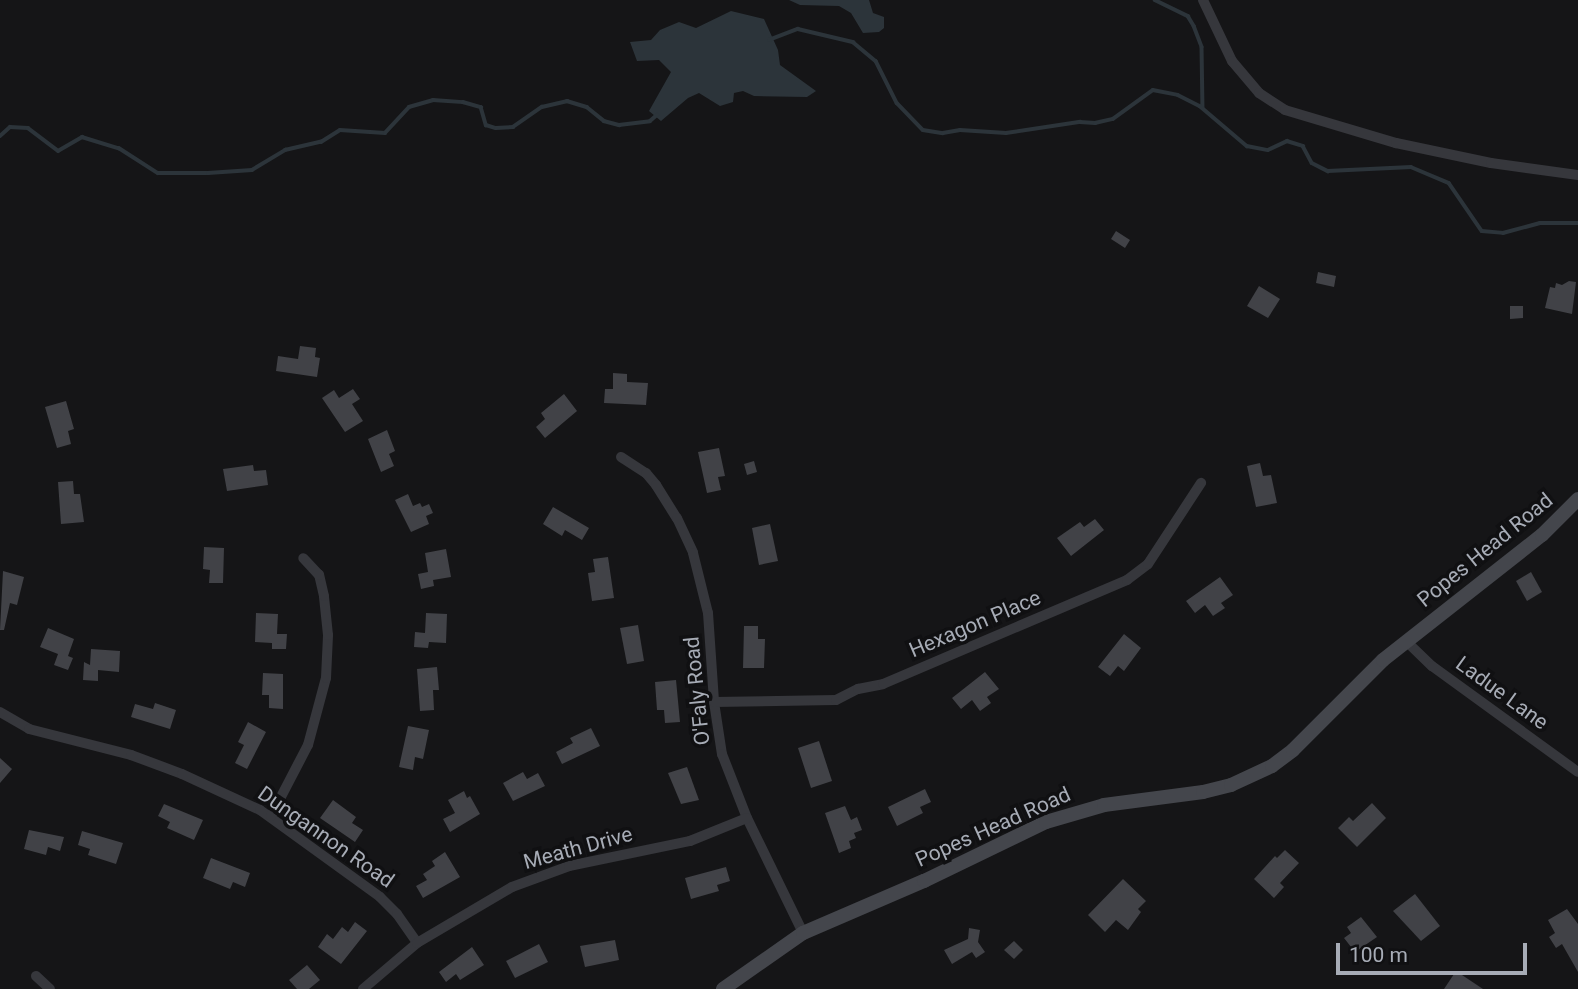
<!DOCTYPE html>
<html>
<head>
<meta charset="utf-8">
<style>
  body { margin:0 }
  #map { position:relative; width:1578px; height:989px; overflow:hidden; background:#151517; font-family:Roboto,sans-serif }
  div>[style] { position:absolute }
  .water>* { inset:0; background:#2c343a }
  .stream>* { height:3.5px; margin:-1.75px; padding:0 1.75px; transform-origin:1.75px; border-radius:1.75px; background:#2c343a }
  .building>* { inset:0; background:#414247 }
  .street>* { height:10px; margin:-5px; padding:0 5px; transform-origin:5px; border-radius:5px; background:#36373c }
  .secondary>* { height:14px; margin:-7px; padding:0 7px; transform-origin:7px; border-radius:7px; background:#44464c }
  span { translate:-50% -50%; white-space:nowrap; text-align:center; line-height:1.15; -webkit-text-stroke:7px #101012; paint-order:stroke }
  .street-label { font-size:21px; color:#a7acb6 }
  .scale { position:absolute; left:1336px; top:943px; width:191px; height:32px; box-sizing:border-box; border:4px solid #a7acb6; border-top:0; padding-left:9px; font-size:21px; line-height:24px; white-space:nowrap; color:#a7acb6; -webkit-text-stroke:5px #101012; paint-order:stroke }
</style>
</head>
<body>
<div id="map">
  <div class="water">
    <i style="clip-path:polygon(789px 0,869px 0,873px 13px,884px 17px,884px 28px,879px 32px,863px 33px,851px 13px,839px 6px,800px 5px)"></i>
    <i style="clip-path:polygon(731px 11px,764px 19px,778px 50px,780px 65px,816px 91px,807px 97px,754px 96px,743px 91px,734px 93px,733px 102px,720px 106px,699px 93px,688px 98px,661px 121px,649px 111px,671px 72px,659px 60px,637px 61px,630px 42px,651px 40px,660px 30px,679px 22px,696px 28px)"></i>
  </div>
  <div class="stream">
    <i style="left:1155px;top:0;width:37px;rotate:26deg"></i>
    <i style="left:1188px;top:16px;width:12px;rotate:59deg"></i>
    <i style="left:1194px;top:26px;width:22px;rotate:69deg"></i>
    <i style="left:1202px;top:47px;width:61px;rotate:89.1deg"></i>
    <i style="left:769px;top:40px;width:31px;rotate:-21deg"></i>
    <i style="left:798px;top:29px;width:57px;rotate:13.3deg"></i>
    <i style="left:853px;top:42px;width:30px;rotate:40deg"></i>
    <i style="left:876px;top:61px;width:47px;rotate:63.4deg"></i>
    <i style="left:897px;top:103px;width:37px;rotate:46deg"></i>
    <i style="left:923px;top:130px;width:20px;rotate:9deg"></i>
    <i style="left:943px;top:133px;width:17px;rotate:-10deg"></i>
    <i style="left:960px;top:130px;width:46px;rotate:3.7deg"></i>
    <i style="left:1006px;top:133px;width:75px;rotate:-8.5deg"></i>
    <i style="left:1080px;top:122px;width:15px;rotate:4deg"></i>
    <i style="left:1095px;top:123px;width:18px;rotate:-13deg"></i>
    <i style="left:1113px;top:119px;width:49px;rotate:-35.9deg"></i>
    <i style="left:1153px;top:90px;width:25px;rotate:11deg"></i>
    <i style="left:1178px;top:95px;width:25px;rotate:27deg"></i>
    <i style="left:1200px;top:106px;width:62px;rotate:40.4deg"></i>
    <i style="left:1247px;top:146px;width:21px;rotate:11deg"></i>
    <i style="left:1268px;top:150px;width:21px;rotate:-25deg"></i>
    <i style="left:1287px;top:141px;width:17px;rotate:17deg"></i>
    <i style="left:1303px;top:146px;width:19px;rotate:62deg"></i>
    <i style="left:1312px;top:163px;width:18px;rotate:27deg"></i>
    <i style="left:1328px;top:171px;width:83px;rotate:-2.8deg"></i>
    <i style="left:1411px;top:167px;width:41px;rotate:22.8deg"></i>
    <i style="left:1449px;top:183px;width:58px;rotate:55.5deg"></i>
    <i style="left:1482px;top:231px;width:21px;rotate:5deg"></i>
    <i style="left:1503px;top:233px;width:38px;rotate:-15deg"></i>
    <i style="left:1540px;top:223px;width:38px"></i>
    <i style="left:0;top:136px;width:13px;rotate:-42deg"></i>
    <i style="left:10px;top:127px;width:18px;rotate:3deg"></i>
    <i style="left:28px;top:128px;width:38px;rotate:37deg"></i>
    <i style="left:58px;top:151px;width:28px;rotate:-30deg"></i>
    <i style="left:82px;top:137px;width:39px;rotate:17deg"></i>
    <i style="left:119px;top:148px;width:46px;rotate:32.7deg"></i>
    <i style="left:158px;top:173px;width:50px"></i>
    <i style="left:208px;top:173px;width:44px;rotate:-3.9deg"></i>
    <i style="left:252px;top:170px;width:39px;rotate:-31deg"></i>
    <i style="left:285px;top:150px;width:37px;rotate:-13deg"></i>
    <i style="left:321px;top:142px;width:22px;rotate:-32deg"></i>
    <i style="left:340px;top:130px;width:45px;rotate:3.8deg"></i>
    <i style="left:385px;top:133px;width:35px;rotate:-47deg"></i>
    <i style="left:409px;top:107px;width:25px;rotate:-16deg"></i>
    <i style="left:433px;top:100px;width:30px;rotate:4deg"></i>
    <i style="left:463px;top:102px;width:19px;rotate:16deg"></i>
    <i style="left:481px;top:107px;width:19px;rotate:74deg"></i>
    <i style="left:486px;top:125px;width:10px;rotate:17deg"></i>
    <i style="left:496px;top:128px;width:17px;rotate:-3deg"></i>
    <i style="left:513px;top:127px;width:35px;rotate:-35deg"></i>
    <i style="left:542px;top:107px;width:26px;rotate:-13deg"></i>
    <i style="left:567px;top:101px;width:21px;rotate:17deg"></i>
    <i style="left:587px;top:107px;width:22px;rotate:39deg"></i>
    <i style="left:604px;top:121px;width:16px;rotate:15deg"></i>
    <i style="left:619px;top:125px;width:31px;rotate:-7deg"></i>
    <i style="left:650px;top:121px;width:9px;rotate:-41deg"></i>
  </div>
  <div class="building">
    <i style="clip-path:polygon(1116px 231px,1130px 240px,1125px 248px,1111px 239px)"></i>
    <i style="clip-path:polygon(1318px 272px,1336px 276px,1334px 287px,1316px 283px)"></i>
    <i style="clip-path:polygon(1569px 281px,1576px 282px,1572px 314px,1545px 308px,1550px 287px,1555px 288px,1556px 283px,1562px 285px)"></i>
    <i style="clip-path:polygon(1259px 286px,1280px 299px,1268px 318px,1247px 306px)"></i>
    <i style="clip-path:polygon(1510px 306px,1523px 306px,1523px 318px,1510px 319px)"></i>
    <i style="clip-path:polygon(300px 346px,316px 348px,315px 357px,320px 358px,317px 377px,276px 371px,278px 356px,298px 359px)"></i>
    <i style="clip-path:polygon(613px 373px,627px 374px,627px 382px,648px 383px,646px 405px,604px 403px,605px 389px,613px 389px)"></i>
    <i style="clip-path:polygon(353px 389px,360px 399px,352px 404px,363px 421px,345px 432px,322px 398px,334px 390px,339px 398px)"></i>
    <i style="clip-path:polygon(564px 394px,577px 411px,545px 438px,536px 427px,545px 419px,541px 413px)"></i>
    <i style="clip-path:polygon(66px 401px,74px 429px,68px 431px,71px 444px,57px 448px,45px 407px)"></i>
    <i style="clip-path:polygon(387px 430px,395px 451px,389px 454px,394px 466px,381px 472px,368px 439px)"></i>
    <i style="clip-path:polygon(719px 448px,725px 476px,718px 477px,721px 490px,707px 493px,698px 452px)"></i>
    <i style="clip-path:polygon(754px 461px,757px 472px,747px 475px,744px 464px)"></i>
    <i style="clip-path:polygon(1260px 463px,1263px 476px,1271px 475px,1277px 503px,1256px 507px,1247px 466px)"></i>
    <i style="clip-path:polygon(253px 465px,254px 471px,266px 470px,268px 485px,227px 491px,223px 469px)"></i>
    <i style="clip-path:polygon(73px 481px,74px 494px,80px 494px,84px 522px,61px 524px,58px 482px)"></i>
    <i style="clip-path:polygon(408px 494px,413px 506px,420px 503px,422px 507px,429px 504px,433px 513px,426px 516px,429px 524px,411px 532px,395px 500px)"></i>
    <i style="clip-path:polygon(553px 507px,589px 528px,582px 540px,565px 530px,562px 536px,543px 524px)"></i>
    <i style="clip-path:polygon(1095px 519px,1104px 530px,1071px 556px,1057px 538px,1080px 522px,1084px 527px)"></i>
    <i style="clip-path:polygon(770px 524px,778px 561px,759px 565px,752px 528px)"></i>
    <i style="clip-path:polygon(204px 547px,224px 548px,223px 583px,209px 583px,210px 570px,203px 569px)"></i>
    <i style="clip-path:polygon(446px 549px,451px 577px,433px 580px,434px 586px,421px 589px,418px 574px,428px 572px,425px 553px)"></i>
    <i style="clip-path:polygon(608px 557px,614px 598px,592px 601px,588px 573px,595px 572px,593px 559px)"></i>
    <i style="clip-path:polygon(3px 571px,24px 577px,17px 605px,10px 603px,4px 630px,0 630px)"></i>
    <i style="clip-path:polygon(1531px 572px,1542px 592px,1527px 601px,1516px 581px)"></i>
    <i style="clip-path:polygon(1220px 577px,1233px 595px,1221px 603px,1225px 608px,1213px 616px,1205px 605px,1195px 613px,1186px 601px)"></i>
    <i style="clip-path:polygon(256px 613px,278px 614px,277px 634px,287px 634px,286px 649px,272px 649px,272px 643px,255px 642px)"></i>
    <i style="clip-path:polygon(426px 613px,447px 614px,446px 643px,429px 642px,428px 648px,414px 647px,415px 632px,425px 633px)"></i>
    <i style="clip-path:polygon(638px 625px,644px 661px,627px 664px,620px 628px)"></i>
    <i style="clip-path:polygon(744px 626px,758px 626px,758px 639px,765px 639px,764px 668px,743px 668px)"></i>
    <i style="clip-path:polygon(48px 628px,74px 639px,68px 656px,73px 658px,68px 670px,54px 665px,58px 654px,40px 647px)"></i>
    <i style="clip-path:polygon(1124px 634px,1141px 648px,1124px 671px,1118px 666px,1110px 676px,1098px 667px)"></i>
    <i style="clip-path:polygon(91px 649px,120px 651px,119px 672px,98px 670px,98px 681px,83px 680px,84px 662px,90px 665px)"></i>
    <i style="clip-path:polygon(437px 667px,439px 690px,433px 690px,434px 710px,420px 711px,417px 669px)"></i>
    <i style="clip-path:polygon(985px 672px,999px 689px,987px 697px,991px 703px,980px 711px,972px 700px,961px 709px,952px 698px)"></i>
    <i style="clip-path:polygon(263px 673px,283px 674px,283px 709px,269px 708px,269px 695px,262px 695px)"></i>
    <i style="clip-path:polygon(676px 680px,680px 722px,665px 723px,664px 710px,657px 710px,655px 682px)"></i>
    <i style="clip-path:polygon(155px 703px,176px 710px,170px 729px,131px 717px,135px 704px,153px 709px)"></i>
    <i style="clip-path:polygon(248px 722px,266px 732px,247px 769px,235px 763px,244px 745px,238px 742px)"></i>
    <i style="clip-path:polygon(408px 726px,429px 730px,423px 759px,415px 757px,413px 770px,399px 767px)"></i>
    <i style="clip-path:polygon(591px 728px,600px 746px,562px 764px,556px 752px,573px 743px,570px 738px)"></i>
    <i style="clip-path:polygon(819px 741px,832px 781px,811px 788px,798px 748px)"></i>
    <i style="clip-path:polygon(0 758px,12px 769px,0 783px)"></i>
    <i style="clip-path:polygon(687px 767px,699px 800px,681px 804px,668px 773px)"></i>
    <i style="clip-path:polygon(523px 772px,527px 779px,538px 773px,545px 786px,513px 801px,503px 783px)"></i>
    <i style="clip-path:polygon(925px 789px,931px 802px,920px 807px,923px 813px,897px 826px,888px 807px)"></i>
    <i style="clip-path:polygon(464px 791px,467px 798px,470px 796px,480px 814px,450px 832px,443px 819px,455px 813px,448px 800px)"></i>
    <i style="clip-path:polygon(333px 800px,356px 817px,352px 823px,363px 830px,355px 842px,320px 818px)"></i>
    <i style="clip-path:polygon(1372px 803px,1386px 818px,1357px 847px,1338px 828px,1349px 817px,1353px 821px)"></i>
    <i style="clip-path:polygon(164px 804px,203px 820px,194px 840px,167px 828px,170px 822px,158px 816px)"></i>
    <i style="clip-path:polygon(845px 806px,851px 820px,857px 817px,862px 830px,854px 833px,856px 838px,849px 841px,851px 848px,839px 853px,825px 813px)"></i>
    <i style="clip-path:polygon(29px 830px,64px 837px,60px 851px,48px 847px,46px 855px,24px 849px)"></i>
    <i style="clip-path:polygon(82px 831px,123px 843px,116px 864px,88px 855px,90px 849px,78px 845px)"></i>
    <i style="clip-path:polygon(1285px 850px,1299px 863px,1280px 883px,1284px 887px,1274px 898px,1254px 879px,1275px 856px,1277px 858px)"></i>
    <i style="clip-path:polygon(445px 852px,460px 877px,423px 898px,416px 886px,427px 880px,423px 874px,435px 866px,432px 861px)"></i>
    <i style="clip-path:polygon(211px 858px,250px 873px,245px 887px,233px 882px,230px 889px,203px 878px)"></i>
    <i style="clip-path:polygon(726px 867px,730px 881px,717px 885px,719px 891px,691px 899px,685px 878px)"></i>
    <i style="clip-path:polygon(1123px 879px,1146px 901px,1138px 909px,1141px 912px,1128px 930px,1116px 920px,1105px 932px,1088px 915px)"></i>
    <i style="clip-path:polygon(1415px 894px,1440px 926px,1421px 941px,1393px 911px)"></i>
    <i style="clip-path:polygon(1567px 909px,1578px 924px,1578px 972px,1562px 944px,1556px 948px,1549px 937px,1555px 933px,1548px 920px)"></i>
    <i style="clip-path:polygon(1361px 917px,1377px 937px,1355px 952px,1344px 938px,1351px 933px,1347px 927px)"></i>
    <i style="clip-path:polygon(355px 922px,367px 931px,341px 964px,318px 947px,327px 934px,333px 939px,342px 927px,348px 932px)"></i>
    <i style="clip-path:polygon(969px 928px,980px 930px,978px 942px,985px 952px,976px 958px,972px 952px,952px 964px,944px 950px,968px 939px)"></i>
    <i style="clip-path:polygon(615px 940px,619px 960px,585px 967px,580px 946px)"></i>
    <i style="clip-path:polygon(1014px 941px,1023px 950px,1014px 959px,1004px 950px)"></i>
    <i style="clip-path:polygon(539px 944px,548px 962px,515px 978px,506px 961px)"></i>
    <i style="clip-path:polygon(472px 947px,484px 965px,460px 980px,456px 974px,446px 982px,439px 972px)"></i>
    <i style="clip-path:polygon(307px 965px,320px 980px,309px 989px,297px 989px,289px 980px)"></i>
    <i style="clip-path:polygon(1456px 971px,1483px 989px,1444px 989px)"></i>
  </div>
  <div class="street">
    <i style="left:1203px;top:0;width:68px;rotate:64.6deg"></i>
    <i style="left:1232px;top:61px;width:42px;rotate:49.8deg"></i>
    <i style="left:1259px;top:93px;width:31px;rotate:33deg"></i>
    <i style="left:1285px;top:110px;width:116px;rotate:16.6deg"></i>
    <i style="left:1396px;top:143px;width:97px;rotate:11.9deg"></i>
    <i style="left:1491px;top:163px;width:88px;rotate:7.9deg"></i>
    <i style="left:621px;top:457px;width:30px;rotate:33deg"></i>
    <i style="left:646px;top:473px;width:16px;rotate:50deg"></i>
    <i style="left:656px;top:485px;width:39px;rotate:58deg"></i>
    <i style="left:677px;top:518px;width:38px;rotate:65deg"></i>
    <i style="left:693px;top:553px;width:62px;rotate:76deg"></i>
    <i style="left:708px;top:613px;width:89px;rotate:86.1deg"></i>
    <i style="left:714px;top:702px;width:53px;rotate:81.3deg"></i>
    <i style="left:722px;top:754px;width:69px;rotate:68.7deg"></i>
    <i style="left:747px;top:818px;width:128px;rotate:64deg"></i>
    <i style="left:1407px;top:642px;width:35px;rotate:44deg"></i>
    <i style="left:1432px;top:666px;width:180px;rotate:36deg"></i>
    <i style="left:714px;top:702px;width:122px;rotate:-0.9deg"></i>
    <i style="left:836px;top:700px;width:25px;rotate:-27deg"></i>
    <i style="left:858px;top:689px;width:25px;rotate:-11deg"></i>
    <i style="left:883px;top:684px;width:265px;rotate:-23.1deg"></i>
    <i style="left:1127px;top:580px;width:26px;rotate:-37deg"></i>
    <i style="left:1148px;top:564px;width:97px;rotate:-56.8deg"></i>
    <i style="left:0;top:712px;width:34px;rotate:30deg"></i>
    <i style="left:29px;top:729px;width:105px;rotate:14.3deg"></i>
    <i style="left:131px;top:755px;width:54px;rotate:20.4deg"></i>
    <i style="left:182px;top:774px;width:86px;rotate:24.8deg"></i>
    <i style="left:260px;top:810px;width:148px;rotate:35.9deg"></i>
    <i style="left:380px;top:897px;width:24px;rotate:45deg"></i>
    <i style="left:397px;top:914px;width:35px;rotate:55deg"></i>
    <i style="left:271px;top:816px;width:80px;rotate:-62.5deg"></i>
    <i style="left:308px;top:745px;width:69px;rotate:-75deg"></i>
    <i style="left:326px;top:678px;width:43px;rotate:-87.3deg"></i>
    <i style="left:328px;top:635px;width:39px;rotate:-96deg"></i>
    <i style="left:324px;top:596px;width:22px;rotate:-103deg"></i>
    <i style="left:319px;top:575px;width:23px;rotate:-133deg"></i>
    <i style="left:36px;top:976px;width:19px;rotate:43deg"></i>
    <i style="left:363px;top:989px;width:71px;rotate:-40.4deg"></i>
    <i style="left:417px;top:943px;width:110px;rotate:-30.5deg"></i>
    <i style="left:512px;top:887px;width:61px;rotate:-20.2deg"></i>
    <i style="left:569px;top:866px;width:124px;rotate:-11.7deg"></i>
    <i style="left:690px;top:841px;width:61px;rotate:-22deg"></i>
  </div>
  <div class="secondary">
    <i style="left:723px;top:989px;width:98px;rotate:-35deg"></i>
    <i style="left:803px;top:933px;width:132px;rotate:-23.3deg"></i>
    <i style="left:924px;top:881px;width:136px;rotate:-25.8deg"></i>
    <i style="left:1046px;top:822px;width:60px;rotate:-16.3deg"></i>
    <i style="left:1104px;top:805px;width:100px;rotate:-7.5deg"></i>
    <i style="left:1203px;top:792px;width:29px;rotate:-14deg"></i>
    <i style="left:1231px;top:785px;width:45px;rotate:-24.9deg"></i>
    <i style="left:1272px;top:766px;width:26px;rotate:-37deg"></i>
    <i style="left:1293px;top:750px;width:127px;rotate:-45deg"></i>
    <i style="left:1383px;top:660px;width:202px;rotate:-38.2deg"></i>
    <i style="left:1542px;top:535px;width:51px;rotate:-45deg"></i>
  </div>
  <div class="street-label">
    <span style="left:1485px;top:550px;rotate:-39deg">Popes Head Road</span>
    <span style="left:975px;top:624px;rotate:-23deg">Hexagon Place</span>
    <span style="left:697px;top:691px;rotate:-96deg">O'Faly Road</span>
    <span style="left:1502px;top:693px;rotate:36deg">Ladue Lane</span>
    <span style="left:993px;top:827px;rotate:-24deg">Popes Head Road</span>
    <span style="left:326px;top:837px;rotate:35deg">Dungannon Road</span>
    <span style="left:578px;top:848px;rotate:-15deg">Meath Drive</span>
  </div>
  <div class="scale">100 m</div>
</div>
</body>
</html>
